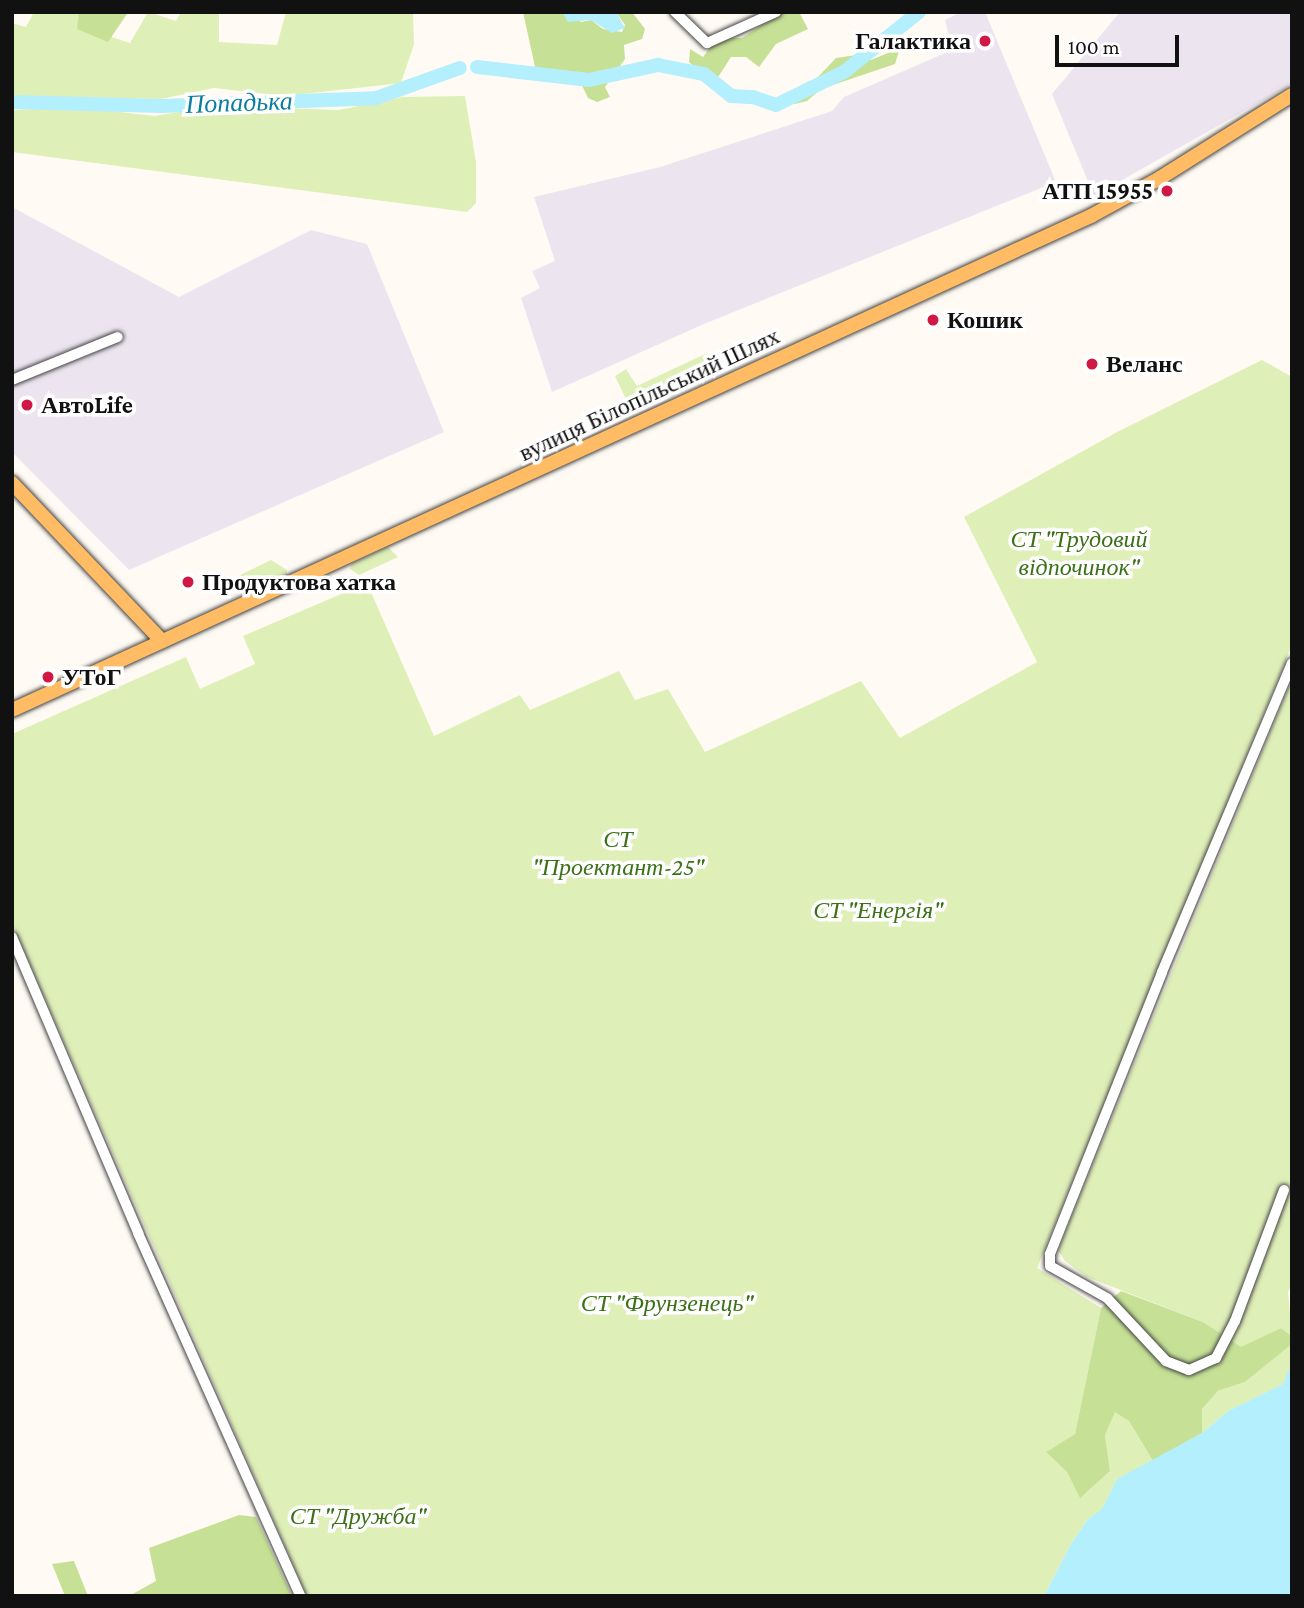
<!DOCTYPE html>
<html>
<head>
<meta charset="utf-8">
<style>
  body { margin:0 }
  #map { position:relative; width:1304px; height:1608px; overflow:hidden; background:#fffbf4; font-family:"Crimson Pro",serif }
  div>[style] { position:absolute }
  .industrial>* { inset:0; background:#ece5f0 }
  .green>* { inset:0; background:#dfefb8 }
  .forest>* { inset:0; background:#c6e196 }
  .water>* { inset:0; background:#b3effc }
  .river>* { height:14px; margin:-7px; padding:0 7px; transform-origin:7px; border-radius:7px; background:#b3effc }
  .roads { filter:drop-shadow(0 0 2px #444) drop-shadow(0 0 2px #444) }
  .minor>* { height:10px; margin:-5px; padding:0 5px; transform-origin:5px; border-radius:5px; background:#fff }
  .primary>* { height:14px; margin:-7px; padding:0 7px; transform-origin:7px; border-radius:7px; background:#ffbc64 }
  .dots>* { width:19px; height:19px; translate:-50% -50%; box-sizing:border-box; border:4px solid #fff; border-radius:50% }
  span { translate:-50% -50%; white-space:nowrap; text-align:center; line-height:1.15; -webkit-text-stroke:7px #fff; paint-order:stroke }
  .poi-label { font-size:24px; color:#111; font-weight:700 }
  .right { translate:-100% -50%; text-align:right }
  .left { translate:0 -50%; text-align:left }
  .street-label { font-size:24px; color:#111 }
  .park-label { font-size:24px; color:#3c7118; font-style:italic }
  .water-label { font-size:26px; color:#0b7da2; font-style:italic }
  .frame { position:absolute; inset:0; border:14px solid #111; pointer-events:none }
  .scale { position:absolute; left:1055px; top:35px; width:124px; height:32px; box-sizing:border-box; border:4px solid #111; border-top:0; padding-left:9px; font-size:21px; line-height:24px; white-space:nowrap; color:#111; -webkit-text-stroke:5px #fff; paint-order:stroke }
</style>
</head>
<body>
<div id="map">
  <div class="industrial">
    <i style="clip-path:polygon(961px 12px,985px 12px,1056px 182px,704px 324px,552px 392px,521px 298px,540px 288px,532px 271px,555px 261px,534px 197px,660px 167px,832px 111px,844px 97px,952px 50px,945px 20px)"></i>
    <i style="clip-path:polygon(1120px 12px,1292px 12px,1292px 84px,1094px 196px,1052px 94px)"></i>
    <i style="clip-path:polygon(12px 207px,179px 297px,311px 230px,367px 244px,444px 432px,129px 570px,12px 452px)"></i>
  </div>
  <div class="green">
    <i style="clip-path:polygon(34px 12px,104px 12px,99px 33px,130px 43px,148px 12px,176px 21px,181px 12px,219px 12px,219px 42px,277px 45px,286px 12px,413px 12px,414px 44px,401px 83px,285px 96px,214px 88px,161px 99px,12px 96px,12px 23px,26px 27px)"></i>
    <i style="clip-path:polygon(465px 96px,476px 162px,476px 203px,467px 212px,12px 152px,12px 110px,75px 107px,155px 116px,213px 106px,339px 110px,402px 97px)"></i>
    <i style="clip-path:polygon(705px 354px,705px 374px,632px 412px,615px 376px,626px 369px,637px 386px)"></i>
    <i style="clip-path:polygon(1262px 360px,1292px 377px,1292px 645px,1037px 1268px,1101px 1308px,1075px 1434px,1046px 1452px,1067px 1472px,1080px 1497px,1110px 1471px,1105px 1435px,1115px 1411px,1129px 1421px,1153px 1461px,1117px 1479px,1102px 1509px,1088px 1519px,1071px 1544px,1044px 1596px,307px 1596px,12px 923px,12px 734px,186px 657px,200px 689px,255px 664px,243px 636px,367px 583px,434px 736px,520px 695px,530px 710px,619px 671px,635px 700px,668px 689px,705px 752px,861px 681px,900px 738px,1037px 662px,964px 517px,1119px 431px)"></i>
    <i style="clip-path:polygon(388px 547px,398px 557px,359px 575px,350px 569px,351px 564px)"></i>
    <i style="clip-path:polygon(271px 560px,287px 570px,287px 575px,248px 593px,239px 591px,240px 575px)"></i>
    <i style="clip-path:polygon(1292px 679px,1292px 1284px,1288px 1292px,1292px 1336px,1281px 1328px,1241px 1348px,1203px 1322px,1087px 1277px,1065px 1261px,1058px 1250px)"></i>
    <i style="clip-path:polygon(1292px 1344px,1292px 1362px,1284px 1384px,1228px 1411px,1202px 1433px,1202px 1409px,1218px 1391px,1245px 1382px)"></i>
  </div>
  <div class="forest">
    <i style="clip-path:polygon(79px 12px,137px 12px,127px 14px,108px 42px,77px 29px)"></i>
    <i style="clip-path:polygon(523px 12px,563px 12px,581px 22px,591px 20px,603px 29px,622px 32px,625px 25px,616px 12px,632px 12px,645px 29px,642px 39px,624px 45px,625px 59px,605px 87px,610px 97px,597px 102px,588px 98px,576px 73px,537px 76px)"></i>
    <i style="clip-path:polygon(781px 12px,799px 12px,808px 29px,776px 44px,759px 67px,746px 57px,731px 57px,713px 85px,689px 62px,690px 49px,703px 57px,711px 46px,728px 38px,742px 38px)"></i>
    <i style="clip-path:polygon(895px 50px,899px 51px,895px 64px,821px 89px,807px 101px,795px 104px,793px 97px,803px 84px,816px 79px,836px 58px,857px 55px,871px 60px)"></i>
    <i style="clip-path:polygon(1121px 1291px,1203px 1322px,1241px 1347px,1281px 1328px,1292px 1336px,1292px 1344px,1245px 1382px,1218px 1391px,1202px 1409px,1202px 1433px,1153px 1461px,1129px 1421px,1115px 1412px,1105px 1435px,1110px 1471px,1080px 1498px,1067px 1472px,1046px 1452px,1075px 1434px,1101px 1308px)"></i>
    <i style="clip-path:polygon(239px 1515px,256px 1517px,292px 1596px,129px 1596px,156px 1581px,149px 1548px)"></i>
    <i style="clip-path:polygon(73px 1561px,74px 1561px,88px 1596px,65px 1596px,52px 1564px)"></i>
  </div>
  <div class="water">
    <i style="clip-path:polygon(616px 12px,625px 28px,612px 33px,591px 20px,568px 22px,563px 13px)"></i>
    <i style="clip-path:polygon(1292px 1362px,1292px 1596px,1044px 1596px,1071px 1544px,1088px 1519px,1102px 1509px,1117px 1479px,1202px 1433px,1228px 1411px,1283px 1384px)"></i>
  </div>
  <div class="river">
    <i style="left:477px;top:67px;width:113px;rotate:6.6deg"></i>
    <i style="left:589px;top:80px;width:71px;rotate:-12.3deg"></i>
    <i style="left:658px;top:65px;width:47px;rotate:11.1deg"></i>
    <i style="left:704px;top:74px;width:35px;rotate:39deg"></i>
    <i style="left:731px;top:96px;width:22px;rotate:3deg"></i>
    <i style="left:753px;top:97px;width:24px;rotate:19deg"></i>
    <i style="left:776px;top:105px;width:76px;rotate:-25.9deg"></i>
    <i style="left:844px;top:72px;width:96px;rotate:-38.7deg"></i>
    <i style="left:12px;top:102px;width:150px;rotate:1.5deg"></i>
    <i style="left:162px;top:106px;width:214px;rotate:-2.1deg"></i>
    <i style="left:376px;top:98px;width:89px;rotate:-19.7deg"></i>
  </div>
  <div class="roads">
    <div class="minor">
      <i style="left:675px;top:12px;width:45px;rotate:44.1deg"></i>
      <i style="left:707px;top:43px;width:76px;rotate:-24.2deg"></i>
      <i style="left:12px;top:380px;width:114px;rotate:-22.1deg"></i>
      <i style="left:12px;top:937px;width:322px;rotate:66.9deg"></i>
      <i style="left:138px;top:1233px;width:398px;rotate:65.9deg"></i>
      <i style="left:1284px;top:1190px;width:140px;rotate:110.5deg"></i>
      <i style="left:1235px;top:1321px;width:42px;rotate:117.2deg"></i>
      <i style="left:1216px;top:1358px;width:30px;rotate:156deg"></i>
      <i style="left:1189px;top:1370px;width:25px;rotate:-159deg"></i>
      <i style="left:1166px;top:1361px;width:86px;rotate:-133.1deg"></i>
      <i style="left:1107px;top:1298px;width:65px;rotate:-150.7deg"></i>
      <i style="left:1050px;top:1266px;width:12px;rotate:-90deg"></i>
      <i style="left:1050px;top:1254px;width:303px;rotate:-68.3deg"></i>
      <i style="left:1162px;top:972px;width:335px;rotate:-67.2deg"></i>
    </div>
    <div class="primary">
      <i style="left:12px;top:483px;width:218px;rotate:46.5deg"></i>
      <i style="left:12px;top:710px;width:1187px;rotate:-24.6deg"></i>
      <i style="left:1091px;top:216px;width:79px;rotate:-28.8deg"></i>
      <i style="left:1160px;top:178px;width:156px;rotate:-32.2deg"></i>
    </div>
  </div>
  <div class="dots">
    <i style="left:985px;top:41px;background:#d11844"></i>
    <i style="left:1167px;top:191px;background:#d11844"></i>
    <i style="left:933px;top:320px;background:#d11844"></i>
    <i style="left:1092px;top:364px;background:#d11844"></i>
    <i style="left:27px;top:405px;background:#d11844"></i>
    <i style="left:188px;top:582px;background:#d11844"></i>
    <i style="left:48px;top:677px;background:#d11844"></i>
  </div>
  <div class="poi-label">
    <span class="right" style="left:971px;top:41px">Галактика</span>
    <span class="right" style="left:1153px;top:191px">АТП 15955</span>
    <span class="left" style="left:947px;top:320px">Кошик</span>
    <span class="left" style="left:1106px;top:364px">Веланс</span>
    <span class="left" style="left:41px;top:405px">АвтоLife</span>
    <span class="left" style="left:202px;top:582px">Продуктова хатка</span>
    <span class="left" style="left:62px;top:677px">УТоГ</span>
  </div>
  <div class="street-label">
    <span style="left:649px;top:394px;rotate:-25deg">вулиця Білопільський Шлях</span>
  </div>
  <div class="park-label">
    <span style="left:1079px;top:553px">СТ "Трудовий<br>відпочинок"</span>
    <span style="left:618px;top:853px">СТ<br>"Проектант-25"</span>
    <span style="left:878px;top:910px">СТ "Енергія"</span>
    <span style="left:667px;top:1303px">СТ "Фрунзенець"</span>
    <span style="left:358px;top:1516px">СТ "Дружба"</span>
  </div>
  <div class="water-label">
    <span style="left:239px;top:103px;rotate:-2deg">Попадька</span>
  </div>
  <div class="frame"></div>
  <div class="scale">100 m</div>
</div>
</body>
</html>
